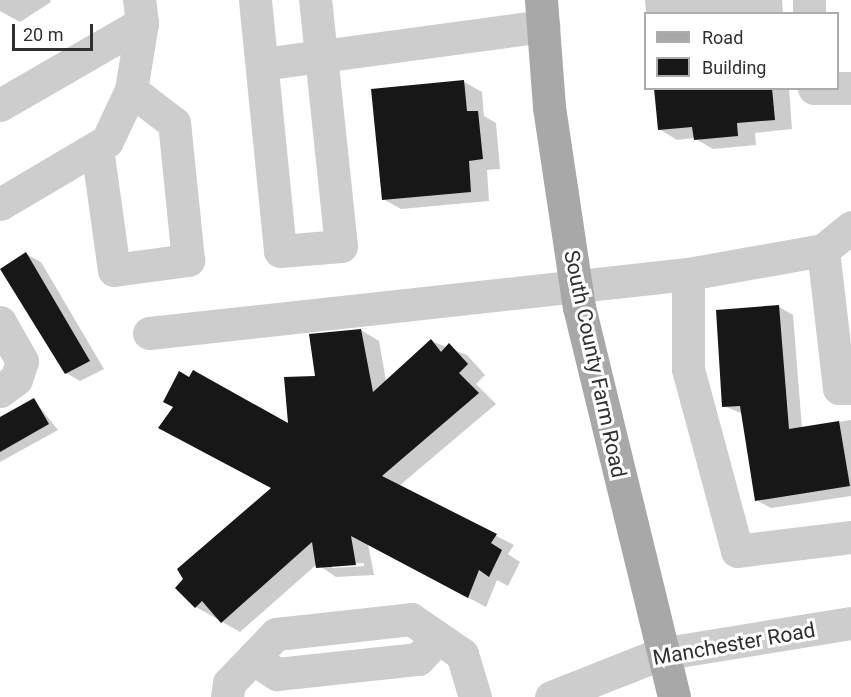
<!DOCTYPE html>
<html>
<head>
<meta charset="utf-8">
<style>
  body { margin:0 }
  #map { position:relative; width:851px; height:697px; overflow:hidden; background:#fff; font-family:Roboto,sans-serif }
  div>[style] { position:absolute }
  .shadow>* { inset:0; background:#0003 }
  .building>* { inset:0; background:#171717 }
  .minor>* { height:33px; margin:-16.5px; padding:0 16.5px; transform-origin:16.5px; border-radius:16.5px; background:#cdcdcd }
  .major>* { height:33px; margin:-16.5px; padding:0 16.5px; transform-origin:16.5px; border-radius:16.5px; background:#a8a8a8 }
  span { translate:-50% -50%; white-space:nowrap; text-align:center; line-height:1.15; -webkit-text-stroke:6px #fff; paint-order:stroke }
  .street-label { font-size:21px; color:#303030 }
  .legend { position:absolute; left:644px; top:12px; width:195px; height:78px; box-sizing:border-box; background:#fff; border:2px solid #acacac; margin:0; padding:8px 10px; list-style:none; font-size:18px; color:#303030 }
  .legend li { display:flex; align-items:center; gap:12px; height:30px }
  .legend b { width:30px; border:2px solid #acacac }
  .scale { position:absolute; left:12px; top:24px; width:81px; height:27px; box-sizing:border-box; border:3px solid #303030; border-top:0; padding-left:8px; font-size:18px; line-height:21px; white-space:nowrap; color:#303030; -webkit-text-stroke:4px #fff; paint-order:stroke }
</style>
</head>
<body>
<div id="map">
  <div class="shadow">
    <i style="clip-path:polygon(0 0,50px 0,51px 2px,20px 22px,0 11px)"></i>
    <i style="clip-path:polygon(645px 0,782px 0,783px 14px,646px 14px)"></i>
    <i style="clip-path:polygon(464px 82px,482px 92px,484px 116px,496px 123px,500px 169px,487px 170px,489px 201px,401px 209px,383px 199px)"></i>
    <i style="clip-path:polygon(655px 88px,789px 88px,792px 129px,755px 133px,756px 145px,713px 149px,694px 138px,677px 140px,659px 129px)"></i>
    <i style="clip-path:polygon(26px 254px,41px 262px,104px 369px,80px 381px,66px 373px)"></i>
    <i style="clip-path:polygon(779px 307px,793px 315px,802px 428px,851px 420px,851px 496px,771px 508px,756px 500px,743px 414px,724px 406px)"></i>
    <i style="clip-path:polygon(evenodd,361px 330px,379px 341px,386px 381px,431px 341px,467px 355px,485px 375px,476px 384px,496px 404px,399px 486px,514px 545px,508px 554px,520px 562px,508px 586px,497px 580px,486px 607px,368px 544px,374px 575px,336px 577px,317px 564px,240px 632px,196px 607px,273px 489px,290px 426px,316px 378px,361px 330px,364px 563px,364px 566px,332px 568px,332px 565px,364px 563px)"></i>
    <i style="clip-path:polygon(34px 400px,58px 430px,0 462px,0 419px)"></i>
  </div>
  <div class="building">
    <i style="clip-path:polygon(464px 80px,467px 111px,478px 111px,483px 159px,469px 161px,471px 192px,382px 200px,371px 89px)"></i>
    <i style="clip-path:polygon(654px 88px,772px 88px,775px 120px,737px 123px,738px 136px,694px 140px,692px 127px,658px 130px)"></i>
    <i style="clip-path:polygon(26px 252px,90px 361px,65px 374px,0 269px)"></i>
    <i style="clip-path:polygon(779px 305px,789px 429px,839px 421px,850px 486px,755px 501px,740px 406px,722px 407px,716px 310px)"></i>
    <i style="clip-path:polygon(361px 329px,373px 392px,431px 339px,441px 352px,449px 343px,468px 364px,459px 373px,479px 393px,382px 476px,497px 534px,491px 543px,502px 550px,489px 577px,479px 570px,468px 598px,351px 536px,356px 565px,316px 568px,312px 542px,221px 623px,202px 601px,195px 608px,175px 588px,183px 579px,177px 569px,271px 488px,158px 428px,173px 407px,163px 402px,179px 371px,189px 377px,193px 370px,288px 423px,284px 377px,315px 376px,309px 334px)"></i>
    <i style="clip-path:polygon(34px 398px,49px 424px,0 452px,0 417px)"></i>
  </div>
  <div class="minor">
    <i style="left:255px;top:0;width:252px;rotate:84.3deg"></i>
    <i style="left:280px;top:251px;width:61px;rotate:-4.7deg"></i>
    <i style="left:341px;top:246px;width:247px;rotate:-96deg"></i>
    <i style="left:809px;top:0;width:14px;rotate:90deg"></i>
    <i style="left:262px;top:64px;width:284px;rotate:-7.7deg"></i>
    <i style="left:814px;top:88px;width:37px"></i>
    <i style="left:0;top:105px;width:164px;rotate:-30deg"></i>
    <i style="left:97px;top:148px;width:123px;rotate:82.1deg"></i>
    <i style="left:114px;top:270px;width:75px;rotate:-7.7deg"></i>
    <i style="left:188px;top:260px;width:138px;rotate:-95.8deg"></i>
    <i style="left:174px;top:123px;width:54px;rotate:-142.5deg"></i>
    <i style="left:0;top:204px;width:124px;rotate:-30.5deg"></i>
    <i style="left:107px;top:141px;width:56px;rotate:-64.8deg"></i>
    <i style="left:131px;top:90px;width:68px;rotate:-80.7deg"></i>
    <i style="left:142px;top:23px;width:23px;rotate:-97deg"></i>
    <i style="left:823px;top:250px;width:139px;rotate:83.4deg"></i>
    <i style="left:839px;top:388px;width:12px"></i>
    <i style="left:688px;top:274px;width:95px;rotate:90deg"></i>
    <i style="left:688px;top:369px;width:188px;rotate:74.9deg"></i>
    <i style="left:737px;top:551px;width:115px;rotate:-7deg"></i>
    <i style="left:0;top:322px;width:45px;rotate:60.6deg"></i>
    <i style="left:22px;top:361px;width:19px;rotate:108deg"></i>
    <i style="left:16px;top:379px;width:20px;rotate:143deg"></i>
    <i style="left:149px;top:333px;width:542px;rotate:-6.25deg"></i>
    <i style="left:688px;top:274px;width:137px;rotate:-10.1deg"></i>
    <i style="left:823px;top:250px;width:36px;rotate:-39deg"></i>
    <i style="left:253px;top:658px;width:29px;rotate:34deg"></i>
    <i style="left:277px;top:674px;width:142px;rotate:-6.1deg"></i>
    <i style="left:418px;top:659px;width:29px;rotate:-46deg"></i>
    <i style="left:227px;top:697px;width:14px;rotate:-82deg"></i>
    <i style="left:229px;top:683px;width:68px;rotate:-46.2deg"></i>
    <i style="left:276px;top:634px;width:136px;rotate:-6.3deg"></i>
    <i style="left:411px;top:619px;width:62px;rotate:34.5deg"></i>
    <i style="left:462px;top:654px;width:45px;rotate:73.2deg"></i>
    <i style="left:551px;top:697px;width:117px;rotate:-21.5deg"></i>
    <i style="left:660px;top:654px;width:193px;rotate:-9.2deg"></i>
  </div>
  <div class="major">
    <i style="left:541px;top:0;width:107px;rotate:85.7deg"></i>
    <i style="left:549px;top:107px;width:202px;rotate:81.5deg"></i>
    <i style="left:579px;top:307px;width:401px;rotate:76.3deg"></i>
  </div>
  <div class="street-label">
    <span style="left:595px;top:364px;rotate:78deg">South County Farm Road</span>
    <span style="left:734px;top:644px;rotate:-10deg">Manchester Road</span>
  </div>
  <ul class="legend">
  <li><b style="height:8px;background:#a8a8a8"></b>Road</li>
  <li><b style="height:16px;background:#171717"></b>Building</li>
  </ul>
  <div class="scale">20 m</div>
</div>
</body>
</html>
